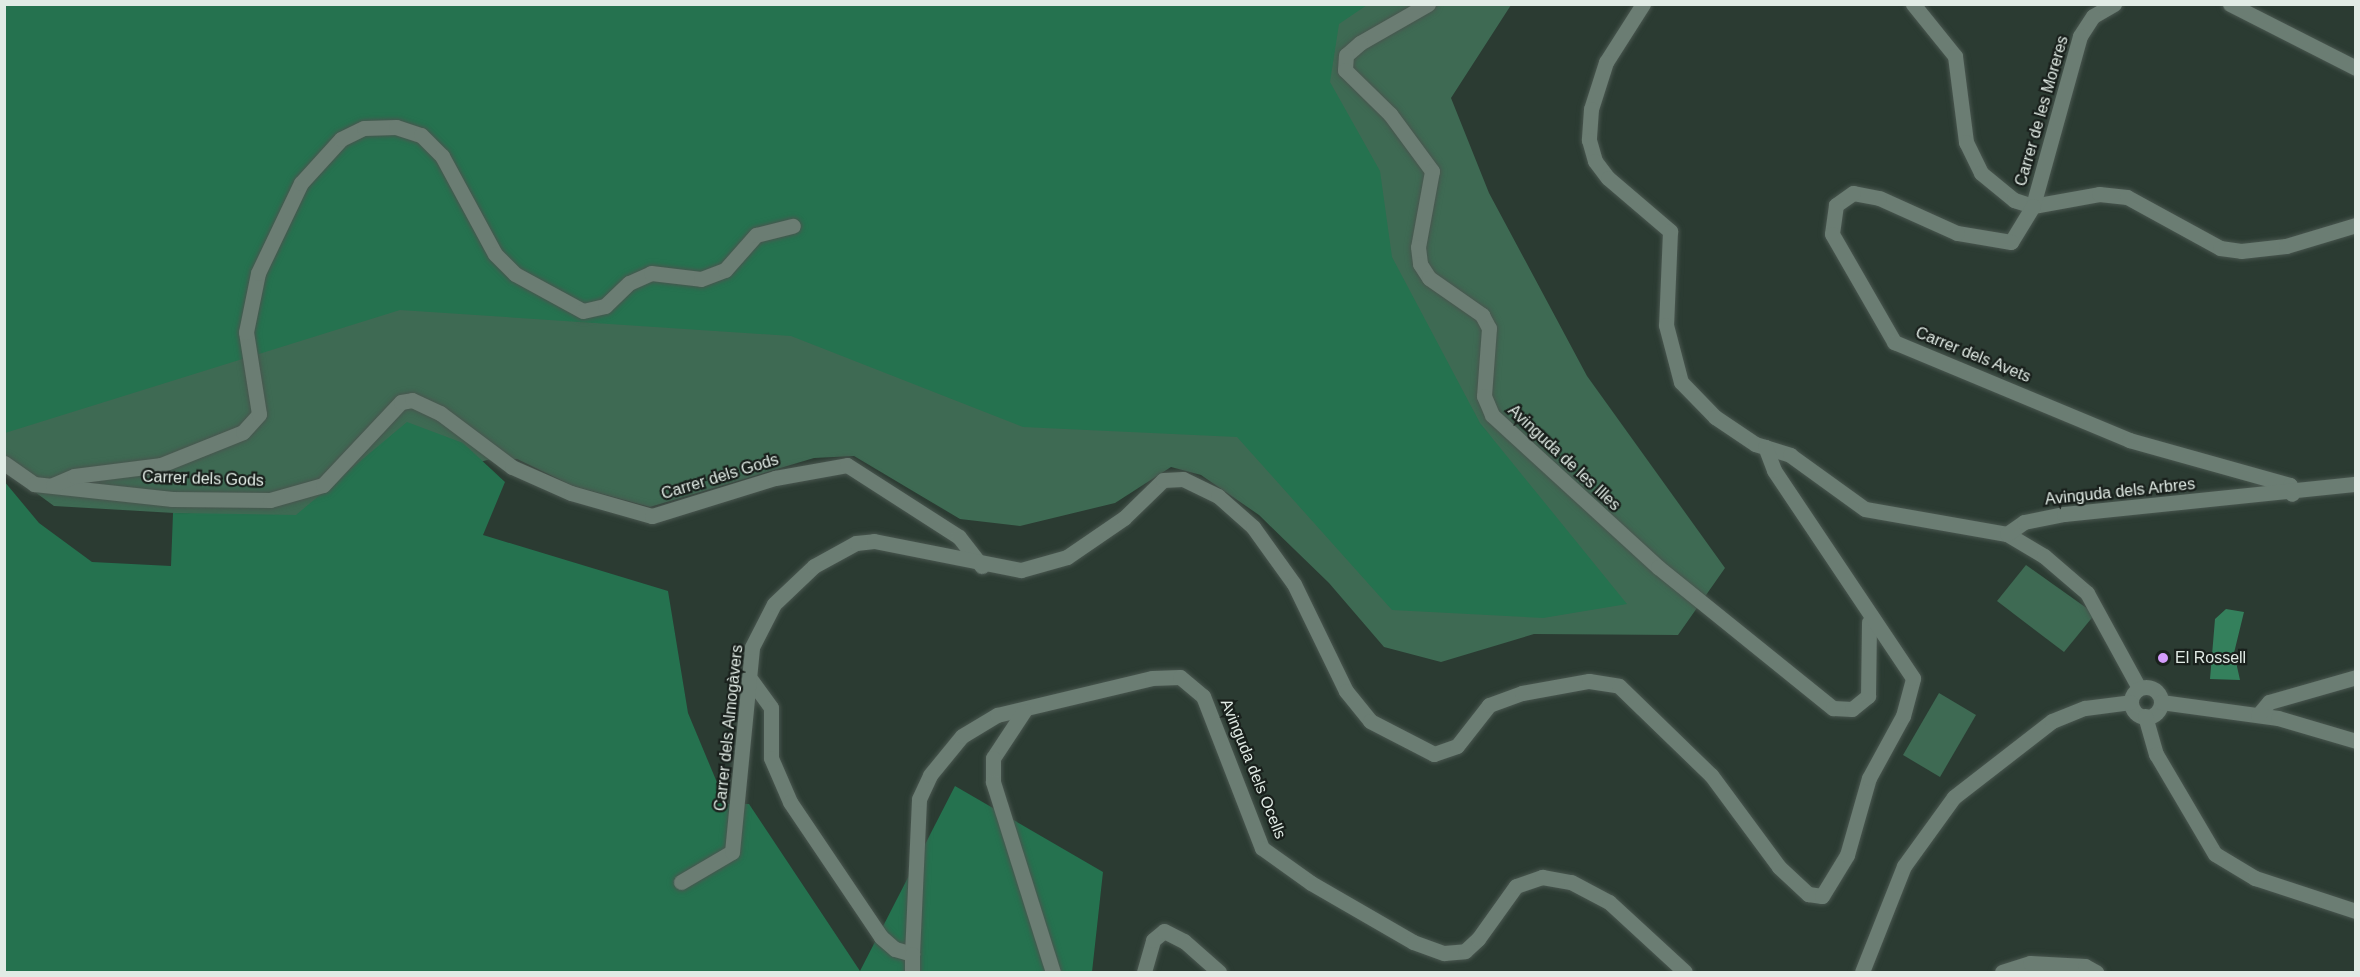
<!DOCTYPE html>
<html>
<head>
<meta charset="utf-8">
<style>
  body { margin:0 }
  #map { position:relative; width:2360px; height:977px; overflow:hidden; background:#2b3b32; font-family:Helvetica,sans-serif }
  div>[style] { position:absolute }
  .green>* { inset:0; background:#3e6a53 }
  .forest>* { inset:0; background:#25724f }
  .water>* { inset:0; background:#34805c }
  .roads { filter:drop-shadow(0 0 2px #49564f) drop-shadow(0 0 2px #49564f) }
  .minor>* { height:15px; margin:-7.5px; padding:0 7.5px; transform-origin:7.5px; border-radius:7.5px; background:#6b7d73 }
  .minor>.ring { margin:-7.5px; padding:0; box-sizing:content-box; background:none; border:15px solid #6b7d73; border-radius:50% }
  .dots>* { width:16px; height:16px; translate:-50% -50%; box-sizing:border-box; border:3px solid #19201c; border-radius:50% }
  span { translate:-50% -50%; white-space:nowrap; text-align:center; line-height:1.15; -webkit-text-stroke:4.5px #19201c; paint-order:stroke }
  .street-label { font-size:16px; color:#e1ebe5 }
  .poi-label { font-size:16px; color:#e1ebe5 }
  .left { translate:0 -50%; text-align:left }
  .frame { position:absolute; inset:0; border:6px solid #e1ebe5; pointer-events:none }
</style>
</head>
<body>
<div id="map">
  <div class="green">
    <i style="clip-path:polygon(5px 5px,1511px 5px,1451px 98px,1489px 193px,1587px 376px,1725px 568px,1678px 635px,1534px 634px,1441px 662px,1384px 647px,1329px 583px,1259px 515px,1201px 475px,1171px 467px,1115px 503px,1020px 526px,960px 519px,854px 456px,814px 458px,650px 507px,573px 486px,517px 459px,487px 460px,295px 520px,54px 506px,5px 470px)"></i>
    <i style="clip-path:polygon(2026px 565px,2095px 614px,2064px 652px,1997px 601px)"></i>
    <i style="clip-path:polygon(1939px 693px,1976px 715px,1940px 777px,1903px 755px)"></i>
  </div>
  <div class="forest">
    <i style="clip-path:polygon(5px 5px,1367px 5px,1339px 24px,1330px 82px,1380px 171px,1392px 257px,1480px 423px,1627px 604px,1543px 618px,1392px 610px,1237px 437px,1023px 427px,791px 336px,400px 310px,5px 433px)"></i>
    <i style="clip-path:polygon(407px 422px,463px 443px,505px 482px,483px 535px,668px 591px,688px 713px,726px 804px,749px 804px,860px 971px,955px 786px,1103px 872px,1092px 972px,5px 972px,4px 481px,39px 523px,92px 562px,171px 566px,173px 513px,296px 515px)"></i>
  </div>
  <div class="water">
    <i style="clip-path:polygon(2226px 609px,2244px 612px,2234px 653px,2240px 680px,2210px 679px,2215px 619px)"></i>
  </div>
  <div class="roads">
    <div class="minor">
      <i style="left:1428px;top:4px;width:78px;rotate:150.2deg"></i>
      <i style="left:1360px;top:43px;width:18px;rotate:139deg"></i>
      <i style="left:1346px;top:55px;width:15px;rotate:94deg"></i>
      <i style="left:1345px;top:70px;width:63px;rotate:44.4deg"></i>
      <i style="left:1390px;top:114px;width:71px;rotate:53.6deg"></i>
      <i style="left:1432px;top:171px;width:77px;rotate:100.4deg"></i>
      <i style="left:1418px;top:247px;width:17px;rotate:83deg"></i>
      <i style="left:1420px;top:264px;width:17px;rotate:57deg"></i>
      <i style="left:1429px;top:278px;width:65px;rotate:34.9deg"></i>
      <i style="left:1482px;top:315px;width:15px;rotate:62deg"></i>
      <i style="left:1489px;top:328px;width:68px;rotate:94.2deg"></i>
      <i style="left:1484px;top:396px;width:21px;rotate:67deg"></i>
      <i style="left:1492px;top:415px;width:225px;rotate:42.5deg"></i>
      <i style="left:1658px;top:567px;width:225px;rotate:38.9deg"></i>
      <i style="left:1833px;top:708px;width:19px;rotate:3deg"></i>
      <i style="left:1852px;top:709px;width:21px;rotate:-39deg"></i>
      <i style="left:1868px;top:696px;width:74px;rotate:-89.2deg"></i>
      <i style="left:1643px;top:4px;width:69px;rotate:122.5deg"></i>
      <i style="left:1606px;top:62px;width:49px;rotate:107.7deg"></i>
      <i style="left:1591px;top:109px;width:31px;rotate:94deg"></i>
      <i style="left:1589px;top:140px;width:22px;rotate:74deg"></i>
      <i style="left:1595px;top:161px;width:21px;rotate:53deg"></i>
      <i style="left:1608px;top:178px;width:82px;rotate:40.5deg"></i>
      <i style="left:1670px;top:231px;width:94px;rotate:92.4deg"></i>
      <i style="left:1666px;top:325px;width:59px;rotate:75.3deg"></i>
      <i style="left:1681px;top:382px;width:49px;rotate:45.8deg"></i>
      <i style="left:1715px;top:417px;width:48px;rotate:34deg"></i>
      <i style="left:1755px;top:444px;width:37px;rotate:17deg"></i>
      <i style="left:1790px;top:455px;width:92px;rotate:35.8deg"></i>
      <i style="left:1865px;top:509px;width:144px;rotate:10deg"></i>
      <i style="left:2007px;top:534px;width:43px;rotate:30.7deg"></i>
      <i style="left:2044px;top:556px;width:57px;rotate:40.7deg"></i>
      <i style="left:2087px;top:593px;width:108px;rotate:61.3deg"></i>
      <i style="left:1913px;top:4px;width:67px;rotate:51.1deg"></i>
      <i style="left:1955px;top:56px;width:87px;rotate:82.7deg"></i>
      <i style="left:1966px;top:142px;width:34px;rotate:64deg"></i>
      <i style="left:1981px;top:173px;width:43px;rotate:39.3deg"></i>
      <i style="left:2014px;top:200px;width:20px;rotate:18deg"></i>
      <i style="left:2033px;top:206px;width:67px;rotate:-10.3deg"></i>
      <i style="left:2099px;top:194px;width:28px;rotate:6deg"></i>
      <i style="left:2127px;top:197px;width:106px;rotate:28.7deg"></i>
      <i style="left:2220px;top:248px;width:21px;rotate:8deg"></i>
      <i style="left:2241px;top:251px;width:45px;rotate:-6.3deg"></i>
      <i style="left:2286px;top:246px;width:73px;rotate:-16.7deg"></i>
      <i style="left:2114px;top:4px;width:24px;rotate:150deg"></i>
      <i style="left:2093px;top:16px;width:24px;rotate:123deg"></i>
      <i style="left:2080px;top:36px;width:176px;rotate:105.5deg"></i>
      <i style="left:2033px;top:206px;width:42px;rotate:121.4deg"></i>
      <i style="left:2011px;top:242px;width:55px;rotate:-170.5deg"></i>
      <i style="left:1957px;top:233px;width:85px;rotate:-155.8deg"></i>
      <i style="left:1879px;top:198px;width:26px;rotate:-169deg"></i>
      <i style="left:1853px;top:193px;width:21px;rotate:145deg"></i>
      <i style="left:1836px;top:205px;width:29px;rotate:98deg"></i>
      <i style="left:1832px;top:234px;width:125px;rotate:60.1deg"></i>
      <i style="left:1894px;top:342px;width:255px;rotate:22.6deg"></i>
      <i style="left:2129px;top:440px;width:167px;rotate:15.6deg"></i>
      <i style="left:2290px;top:485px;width:9px;rotate:77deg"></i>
      <i style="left:2230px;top:4px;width:141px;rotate:26.9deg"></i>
      <i style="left:4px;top:463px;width:37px;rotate:35deg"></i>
      <i style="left:34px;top:484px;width:139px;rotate:6.2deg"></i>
      <i style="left:172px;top:499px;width:98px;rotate:0.6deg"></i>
      <i style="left:270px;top:500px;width:55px;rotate:-15.8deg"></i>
      <i style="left:323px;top:485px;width:114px;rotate:-46.8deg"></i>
      <i style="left:401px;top:402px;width:11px;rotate:-10deg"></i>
      <i style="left:412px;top:400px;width:31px;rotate:25deg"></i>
      <i style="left:440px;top:413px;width:90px;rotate:36.9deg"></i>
      <i style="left:512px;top:467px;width:64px;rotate:23.8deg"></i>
      <i style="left:571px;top:493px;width:84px;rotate:15.9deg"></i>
      <i style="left:652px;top:516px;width:129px;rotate:-17.2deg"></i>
      <i style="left:775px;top:478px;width:73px;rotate:-10.2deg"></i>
      <i style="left:847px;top:465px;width:133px;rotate:32.7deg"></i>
      <i style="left:959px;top:537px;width:37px;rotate:52deg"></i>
      <i style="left:53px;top:485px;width:23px;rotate:-23deg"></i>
      <i style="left:74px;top:476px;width:88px;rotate:-7.2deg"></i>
      <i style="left:161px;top:465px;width:88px;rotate:-21.9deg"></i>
      <i style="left:243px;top:432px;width:24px;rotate:-48deg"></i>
      <i style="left:259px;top:414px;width:83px;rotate:-99deg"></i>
      <i style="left:246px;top:332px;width:60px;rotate:-78.5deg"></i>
      <i style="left:258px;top:273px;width:100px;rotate:-64.5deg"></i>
      <i style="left:301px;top:183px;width:59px;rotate:-47.7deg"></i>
      <i style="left:341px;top:139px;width:25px;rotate:-26deg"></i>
      <i style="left:364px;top:128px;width:32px;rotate:-2deg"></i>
      <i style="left:396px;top:127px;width:26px;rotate:18deg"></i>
      <i style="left:421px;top:135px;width:30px;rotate:45deg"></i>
      <i style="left:442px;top:156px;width:111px;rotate:61.6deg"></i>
      <i style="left:495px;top:254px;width:28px;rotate:45deg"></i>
      <i style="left:515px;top:274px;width:77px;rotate:28.6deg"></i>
      <i style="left:583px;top:311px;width:23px;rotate:-13deg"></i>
      <i style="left:605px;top:306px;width:33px;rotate:-44deg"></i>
      <i style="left:629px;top:283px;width:24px;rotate:-24deg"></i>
      <i style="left:651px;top:273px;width:50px;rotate:6.8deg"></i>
      <i style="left:701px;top:279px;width:26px;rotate:-21deg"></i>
      <i style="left:725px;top:270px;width:47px;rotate:-48.5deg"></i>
      <i style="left:756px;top:235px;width:38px;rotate:-14deg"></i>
      <i style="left:2007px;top:534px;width:21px;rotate:-35deg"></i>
      <i style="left:2024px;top:522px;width:41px;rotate:-11.3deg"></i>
      <i style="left:2064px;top:514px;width:294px;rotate:-5.9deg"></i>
      <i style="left:751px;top:680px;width:34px;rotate:54deg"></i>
      <i style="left:771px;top:708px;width:50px;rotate:90deg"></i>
      <i style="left:771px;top:758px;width:48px;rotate:66.6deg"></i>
      <i style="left:790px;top:802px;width:163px;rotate:56deg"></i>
      <i style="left:881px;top:937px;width:18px;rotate:41deg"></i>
      <i style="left:895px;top:949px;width:18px;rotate:16deg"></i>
      <i style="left:912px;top:954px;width:155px;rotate:-87.4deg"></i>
      <i style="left:919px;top:799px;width:26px;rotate:-65deg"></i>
      <i style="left:930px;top:775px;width:50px;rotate:-50.6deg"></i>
      <i style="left:962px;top:736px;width:41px;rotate:-31deg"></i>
      <i style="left:997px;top:715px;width:159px;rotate:-13.4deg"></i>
      <i style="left:1152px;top:678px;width:28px;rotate:-2deg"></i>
      <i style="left:1180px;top:677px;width:30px;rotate:40deg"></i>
      <i style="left:1203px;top:696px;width:163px;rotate:68.8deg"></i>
      <i style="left:1262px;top:848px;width:60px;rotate:35.5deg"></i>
      <i style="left:1311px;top:883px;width:118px;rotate:30deg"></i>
      <i style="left:1413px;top:942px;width:33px;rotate:20deg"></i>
      <i style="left:1444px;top:953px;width:21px;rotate:-5deg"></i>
      <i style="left:1465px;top:951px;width:18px;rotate:-43deg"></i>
      <i style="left:1478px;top:939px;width:65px;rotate:-54.4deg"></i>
      <i style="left:1516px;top:886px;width:28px;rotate:-19deg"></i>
      <i style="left:1542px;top:877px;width:29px;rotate:10deg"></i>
      <i style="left:1571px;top:882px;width:43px;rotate:27.8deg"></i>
      <i style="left:1609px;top:902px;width:103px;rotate:42.6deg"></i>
      <i class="ring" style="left:2131px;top:687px;width:15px;height:15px"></i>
      <i style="left:2161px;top:702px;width:118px;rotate:7.8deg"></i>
      <i style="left:2278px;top:718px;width:81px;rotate:16.4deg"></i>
      <i style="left:1024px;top:711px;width:56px;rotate:123.4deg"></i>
      <i style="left:993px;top:758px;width:24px;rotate:90deg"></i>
      <i style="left:993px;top:782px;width:199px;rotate:72.5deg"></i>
      <i style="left:2258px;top:715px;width:17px;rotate:-50deg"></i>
      <i style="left:2269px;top:702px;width:91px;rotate:-16deg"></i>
      <i style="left:2145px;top:716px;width:40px;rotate:74deg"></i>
      <i style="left:2156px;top:754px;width:116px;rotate:59.5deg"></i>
      <i style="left:2215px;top:854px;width:47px;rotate:31deg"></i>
      <i style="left:2255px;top:878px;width:106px;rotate:18.1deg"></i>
      <i style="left:681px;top:882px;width:59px;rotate:-30.5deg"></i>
      <i style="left:732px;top:852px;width:206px;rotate:-84.4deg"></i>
      <i style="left:752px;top:647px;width:48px;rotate:-62.9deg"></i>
      <i style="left:774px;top:604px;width:55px;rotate:-43.5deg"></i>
      <i style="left:814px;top:566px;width:48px;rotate:-28.7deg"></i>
      <i style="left:856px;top:543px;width:18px;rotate:-6deg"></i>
      <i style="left:874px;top:541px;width:150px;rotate:11.2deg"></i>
      <i style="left:1021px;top:570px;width:48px;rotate:-15.8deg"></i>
      <i style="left:1067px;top:557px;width:69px;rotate:-34.4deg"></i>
      <i style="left:1124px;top:518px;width:54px;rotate:-44.3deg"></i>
      <i style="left:1163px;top:480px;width:20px;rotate:-3deg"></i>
      <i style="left:1183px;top:479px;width:39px;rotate:26deg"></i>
      <i style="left:1218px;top:496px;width:47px;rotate:41.5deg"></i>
      <i style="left:1253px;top:527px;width:70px;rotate:54.3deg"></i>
      <i style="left:1294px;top:584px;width:119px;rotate:64.1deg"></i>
      <i style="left:1346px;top:691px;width:38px;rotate:51deg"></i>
      <i style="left:1370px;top:721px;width:72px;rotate:27.3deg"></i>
      <i style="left:1434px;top:754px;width:24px;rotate:-19deg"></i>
      <i style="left:1457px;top:746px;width:52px;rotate:-52deg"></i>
      <i style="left:1489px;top:705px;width:35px;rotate:-20deg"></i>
      <i style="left:1522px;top:693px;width:68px;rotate:-10.2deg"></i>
      <i style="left:1589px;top:681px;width:30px;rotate:9deg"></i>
      <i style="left:1619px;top:686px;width:128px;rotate:44.1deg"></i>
      <i style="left:1711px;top:775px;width:114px;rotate:53.5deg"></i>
      <i style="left:1779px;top:867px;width:40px;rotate:43deg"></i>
      <i style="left:1808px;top:894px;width:14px;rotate:8deg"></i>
      <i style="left:1822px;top:896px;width:48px;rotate:-58.6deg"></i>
      <i style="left:1847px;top:855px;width:80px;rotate:-74.1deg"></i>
      <i style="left:1869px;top:778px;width:71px;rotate:-61.3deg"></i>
      <i style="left:1903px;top:716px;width:39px;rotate:-75deg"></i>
      <i style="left:1913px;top:678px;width:250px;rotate:-123.8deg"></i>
      <i style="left:1774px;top:470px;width:25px;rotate:-111deg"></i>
      <i style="left:912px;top:954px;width:18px;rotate:90deg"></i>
      <i style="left:1144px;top:972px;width:33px;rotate:-74deg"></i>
      <i style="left:1153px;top:940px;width:14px;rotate:-39deg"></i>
      <i style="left:1164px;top:931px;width:22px;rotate:27deg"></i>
      <i style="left:1184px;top:941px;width:47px;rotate:41.5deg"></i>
      <i style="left:1862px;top:972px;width:114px;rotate:-68.4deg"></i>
      <i style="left:1904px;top:866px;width:85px;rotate:-54.1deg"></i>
      <i style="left:1954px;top:797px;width:124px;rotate:-37.8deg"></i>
      <i style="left:2052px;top:721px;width:35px;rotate:-22deg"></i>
      <i style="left:2085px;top:708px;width:46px;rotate:-7.4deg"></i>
      <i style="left:2002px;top:972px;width:29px;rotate:-18deg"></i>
      <i style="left:2030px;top:963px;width:55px;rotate:3.1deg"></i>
      <i style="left:2085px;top:966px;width:13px;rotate:29deg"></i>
    </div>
  </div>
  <div class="dots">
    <i style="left:2163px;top:658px;background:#d49cfc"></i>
  </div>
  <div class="street-label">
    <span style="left:2042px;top:111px;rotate:-74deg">Carrer de les Moreres</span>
    <span style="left:1973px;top:355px;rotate:22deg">Carrer dels Avets</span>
    <span style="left:1564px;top:458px;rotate:43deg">Avinguda de les Illes</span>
    <span style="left:720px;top:477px;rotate:-17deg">Carrer dels Gods</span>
    <span style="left:203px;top:479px;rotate:2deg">Carrer dels Gods</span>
    <span style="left:2120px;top:492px;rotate:-6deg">Avinguda dels Arbres</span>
    <span style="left:729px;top:728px;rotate:-84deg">Carrer dels Almogàvers</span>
    <span style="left:1253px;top:769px;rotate:68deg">Avinguda dels Ocells</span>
  </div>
  <div class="poi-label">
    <span class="left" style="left:2175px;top:658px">El Rossell</span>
  </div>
  <div class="frame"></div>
</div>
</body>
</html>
